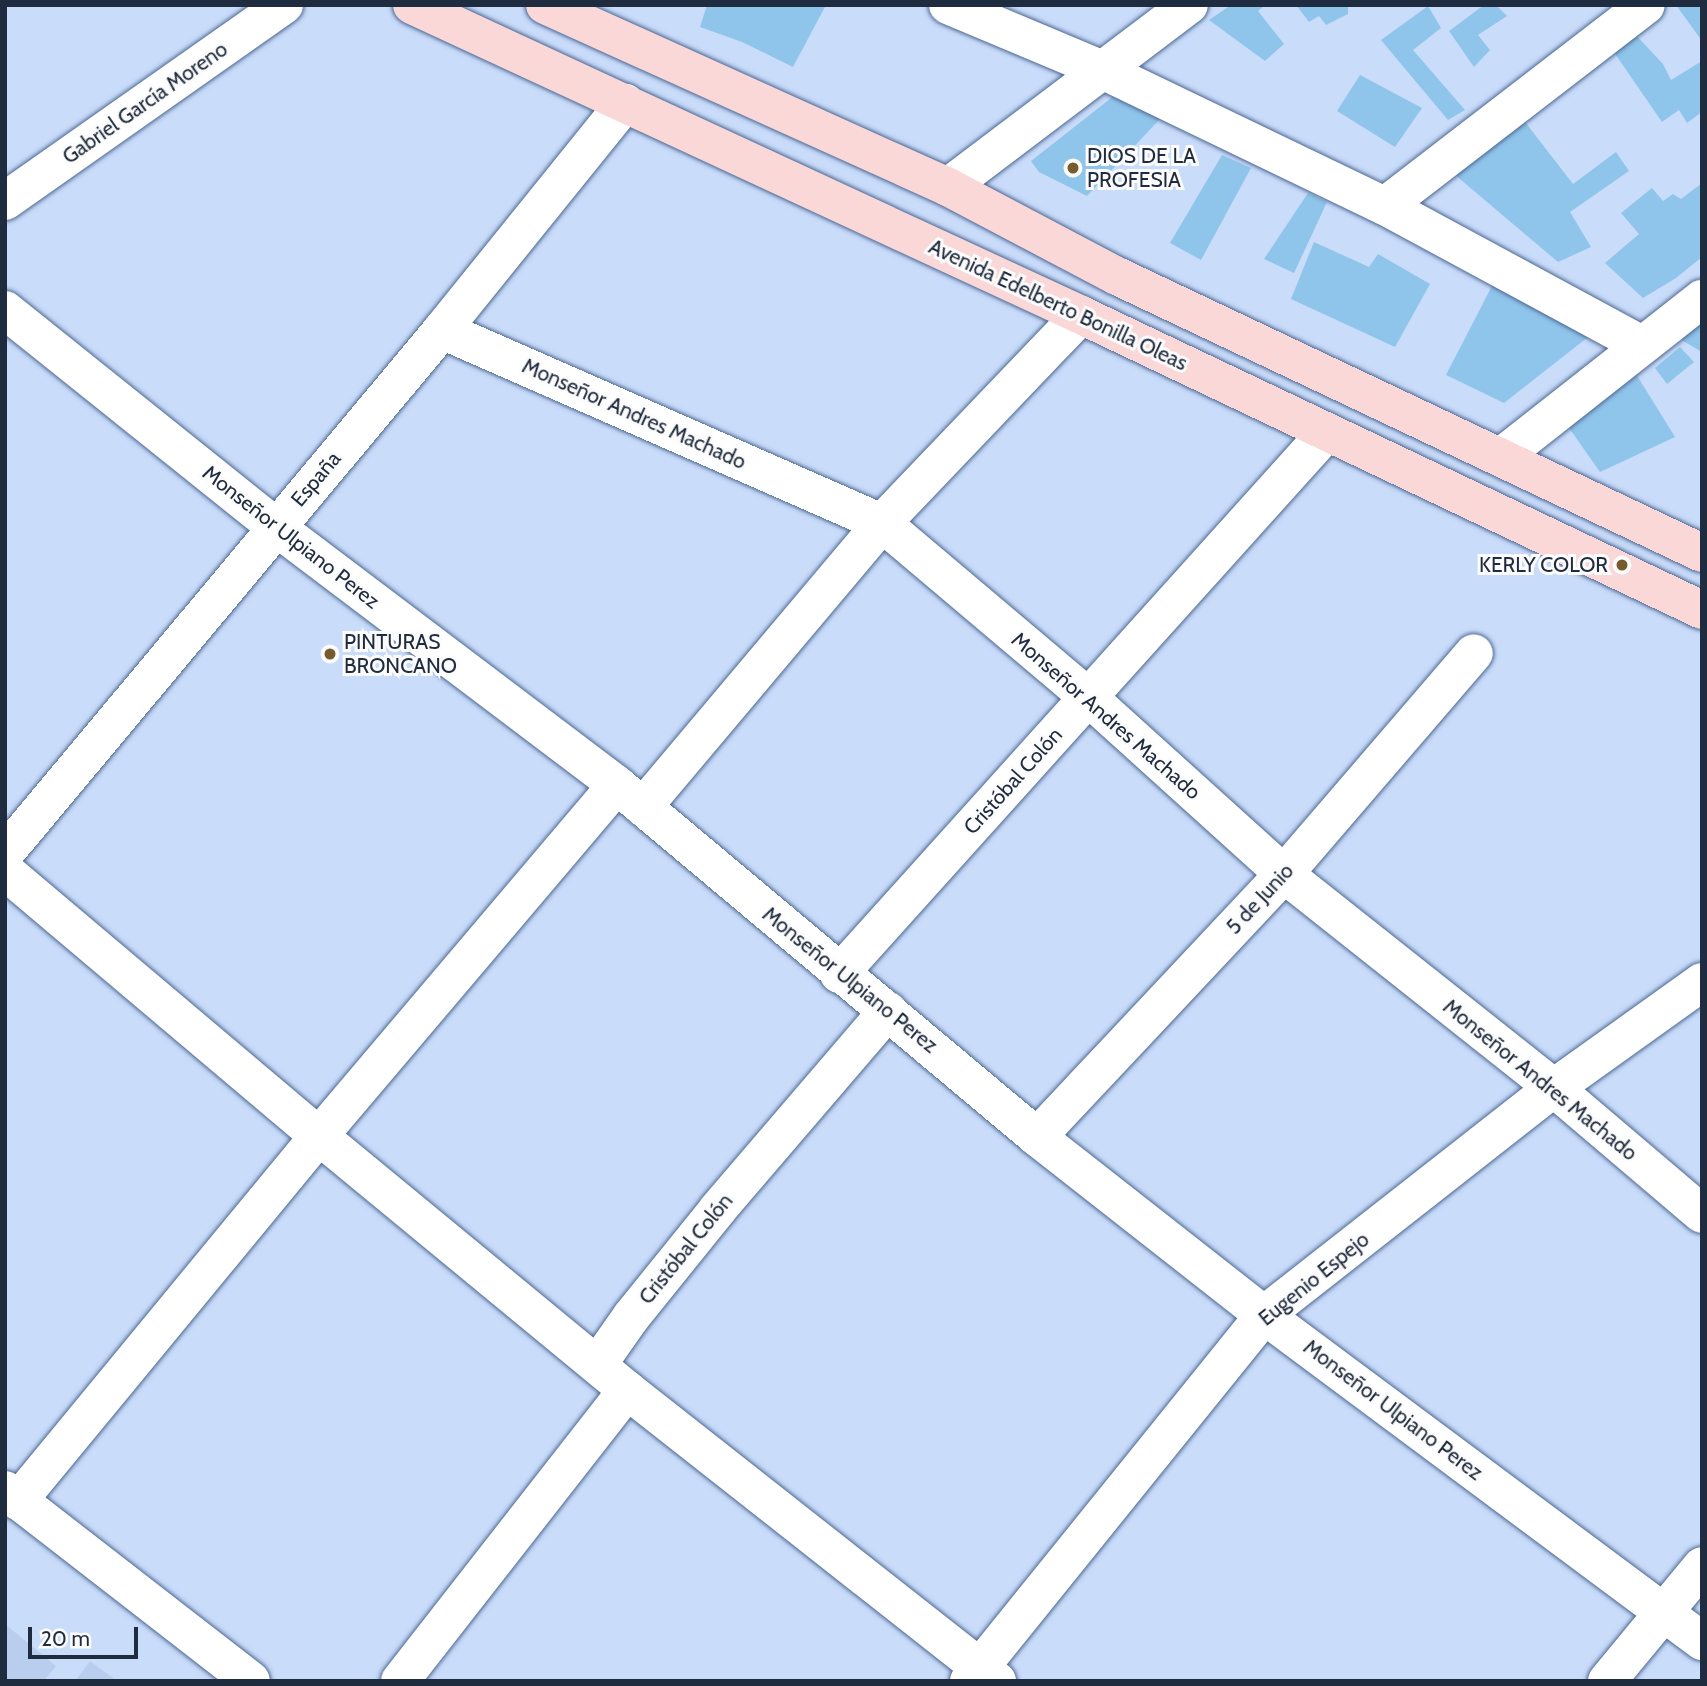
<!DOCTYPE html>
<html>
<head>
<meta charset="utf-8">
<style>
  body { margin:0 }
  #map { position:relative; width:1707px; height:1686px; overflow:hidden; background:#c9dcfa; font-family:Cabin,sans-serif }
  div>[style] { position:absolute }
  .built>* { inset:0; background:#b9ceef }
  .building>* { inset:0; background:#90c5eb }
  .roads { filter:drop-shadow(0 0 2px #4c6793) drop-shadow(0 0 2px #4c6793) }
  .minor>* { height:38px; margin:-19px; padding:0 19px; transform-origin:19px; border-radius:19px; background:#fff }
  .major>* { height:38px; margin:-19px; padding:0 19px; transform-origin:19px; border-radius:19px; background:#f9d8d7 }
  .dots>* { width:19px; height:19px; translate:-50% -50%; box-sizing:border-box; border:4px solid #fcfcfc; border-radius:50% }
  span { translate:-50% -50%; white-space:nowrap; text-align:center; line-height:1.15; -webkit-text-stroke:6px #fcfcfc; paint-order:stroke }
  .street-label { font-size:21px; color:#1f2b3e }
  .poi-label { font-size:21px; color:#1f2b3e }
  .left { translate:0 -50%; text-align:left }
  .right { translate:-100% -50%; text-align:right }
  .frame { position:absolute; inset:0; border:7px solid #1f2b3e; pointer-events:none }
  .scale { position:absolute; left:28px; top:1627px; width:110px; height:32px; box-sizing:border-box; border:4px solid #1f2b3e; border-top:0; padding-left:9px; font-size:21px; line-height:24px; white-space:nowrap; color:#1f2b3e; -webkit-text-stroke:5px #fcfcfc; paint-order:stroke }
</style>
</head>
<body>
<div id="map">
  <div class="built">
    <i style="clip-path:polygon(5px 1624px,56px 1666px,44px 1681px,5px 1681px)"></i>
    <i style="clip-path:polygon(90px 1661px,117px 1681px,75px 1681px)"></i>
  </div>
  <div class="building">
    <i style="clip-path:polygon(707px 5px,826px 5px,793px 67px,742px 42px,700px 27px)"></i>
    <i style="clip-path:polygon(1231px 5px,1265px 5px,1258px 11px,1284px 44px,1265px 61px,1209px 20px)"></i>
    <i style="clip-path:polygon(1296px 5px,1348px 5px,1348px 14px,1326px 25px,1319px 16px,1309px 22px)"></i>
    <i style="clip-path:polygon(1484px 5px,1496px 5px,1507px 16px,1478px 35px,1490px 50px,1474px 67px,1449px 31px)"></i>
    <i style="clip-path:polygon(1676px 5px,1702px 5px,1702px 41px)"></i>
    <i style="clip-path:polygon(1428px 6px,1441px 28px,1413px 50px,1465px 110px,1448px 120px,1381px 40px)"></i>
    <i style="clip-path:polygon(1634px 33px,1663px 64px,1671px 80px,1702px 61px,1702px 112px,1687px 123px,1679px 110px,1662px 122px,1611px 48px)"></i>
    <i style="clip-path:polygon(1360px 75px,1422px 108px,1395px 147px,1337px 111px)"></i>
    <i style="clip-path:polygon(1115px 95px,1162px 117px,1087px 196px,1039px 172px,1031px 161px)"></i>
    <i style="clip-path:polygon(1522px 118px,1573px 184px,1616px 152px,1629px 171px,1570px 212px,1591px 247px,1558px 262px,1454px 174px)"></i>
    <i style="clip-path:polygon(1222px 155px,1251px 168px,1201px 260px,1170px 243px)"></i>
    <i style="clip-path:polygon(1702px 183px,1702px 257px,1676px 278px,1643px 298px,1605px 263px,1639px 234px,1621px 213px,1652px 188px,1663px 201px,1673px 194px,1681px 199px)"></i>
    <i style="clip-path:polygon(1308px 193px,1327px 202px,1294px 273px,1264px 259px)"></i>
    <i style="clip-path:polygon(1314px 242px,1369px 267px,1378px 254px,1430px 284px,1395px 347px,1291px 299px)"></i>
    <i style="clip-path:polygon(1496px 278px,1592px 334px,1504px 403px,1446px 375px)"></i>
    <i style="clip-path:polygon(1702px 323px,1702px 352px,1678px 338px)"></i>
    <i style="clip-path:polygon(1680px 347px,1694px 362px,1667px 384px,1655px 368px)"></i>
    <i style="clip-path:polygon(1636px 374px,1675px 437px,1600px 472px,1567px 425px)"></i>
  </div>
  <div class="roads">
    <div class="minor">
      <i style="left:948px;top:5px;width:165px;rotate:22.8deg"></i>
      <i style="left:1100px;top:69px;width:316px;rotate:25.7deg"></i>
      <i style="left:1385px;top:206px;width:292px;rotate:28.4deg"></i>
      <i style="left:948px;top:187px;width:302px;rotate:-37.1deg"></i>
      <i style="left:5px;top:201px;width:341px;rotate:-35.1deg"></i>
      <i style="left:1385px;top:206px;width:329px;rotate:-37.6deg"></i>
      <i style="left:5px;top:310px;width:347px;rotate:38.7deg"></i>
      <i style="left:276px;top:527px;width:428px;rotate:37.1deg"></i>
      <i style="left:617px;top:785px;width:548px;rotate:39.97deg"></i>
      <i style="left:1037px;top:1137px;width:288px;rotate:38.1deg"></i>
      <i style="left:1264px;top:1315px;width:546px;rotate:36.66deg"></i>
      <i style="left:442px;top:330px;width:480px;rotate:23.7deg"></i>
      <i style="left:882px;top:523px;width:270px;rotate:40.2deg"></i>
      <i style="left:1088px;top:697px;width:264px;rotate:42.1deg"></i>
      <i style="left:1284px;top:874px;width:345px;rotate:38.4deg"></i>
      <i style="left:1554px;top:1088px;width:194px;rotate:40.4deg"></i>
      <i style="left:1501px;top:457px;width:256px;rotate:-38.2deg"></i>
      <i style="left:643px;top:807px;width:371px;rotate:-49.9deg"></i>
      <i style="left:882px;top:523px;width:288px;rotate:-46.3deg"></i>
      <i style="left:5px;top:853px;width:682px;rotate:-50.12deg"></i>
      <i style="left:442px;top:330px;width:292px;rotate:-51.1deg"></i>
      <i style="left:5px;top:871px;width:411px;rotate:40.2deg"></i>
      <i style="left:319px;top:1136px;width:399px;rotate:39.5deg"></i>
      <i style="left:627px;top:1390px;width:471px;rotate:38.2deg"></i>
      <i style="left:839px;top:974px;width:729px;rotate:-48deg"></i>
      <i style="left:1037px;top:1137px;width:361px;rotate:-46.8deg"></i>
      <i style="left:1284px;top:874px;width:291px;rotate:-49.3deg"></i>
      <i style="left:598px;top:1364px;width:57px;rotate:-54.9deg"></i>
      <i style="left:631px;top:1317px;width:139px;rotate:-51.1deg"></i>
      <i style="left:718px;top:1209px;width:261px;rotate:-49.4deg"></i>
      <i style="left:5px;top:1490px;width:311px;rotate:37.8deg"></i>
      <i style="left:18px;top:1501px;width:473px;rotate:-50.5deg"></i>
      <i style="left:319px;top:1136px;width:460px;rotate:-49.7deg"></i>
      <i style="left:400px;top:1681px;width:369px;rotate:-52deg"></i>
      <i style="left:969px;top:1681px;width:470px;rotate:-51.1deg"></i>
      <i style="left:1264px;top:1315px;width:368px;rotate:-38.1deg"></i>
      <i style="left:1554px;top:1088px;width:182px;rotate:-35.6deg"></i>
      <i style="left:1607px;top:1681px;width:149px;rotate:-50.4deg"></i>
    </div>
    <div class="major">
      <i style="left:412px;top:5px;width:737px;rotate:24.86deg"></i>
      <i style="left:1081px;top:315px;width:688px;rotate:25.41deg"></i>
      <i style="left:545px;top:5px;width:442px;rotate:24.3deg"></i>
      <i style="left:948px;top:187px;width:191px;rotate:27.8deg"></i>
      <i style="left:1117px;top:276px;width:647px;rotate:25.34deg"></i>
    </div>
  </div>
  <div class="dots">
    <i style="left:1073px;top:168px;background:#765b2d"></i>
    <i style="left:1622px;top:565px;background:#765b2d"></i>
    <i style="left:330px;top:654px;background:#765b2d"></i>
  </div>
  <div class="street-label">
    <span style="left:145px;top:103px;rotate:-35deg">Gabriel García Moreno</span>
    <span style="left:1058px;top:305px;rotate:25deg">Avenida Edelberto Bonilla Oleas</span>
    <span style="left:634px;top:414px;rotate:24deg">Monseñor Andres Machado</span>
    <span style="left:316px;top:479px;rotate:-50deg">España</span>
    <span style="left:291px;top:537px;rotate:38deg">Monseñor Ulpiano Perez</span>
    <span style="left:1106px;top:716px;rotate:41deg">Monseñor Andres Machado</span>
    <span style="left:1013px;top:781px;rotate:-48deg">Cristóbal Colón</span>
    <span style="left:1260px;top:899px;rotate:-47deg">5 de Junio</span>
    <span style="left:850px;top:980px;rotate:39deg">Monseñor Ulpiano Perez</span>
    <span style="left:1540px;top:1080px;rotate:39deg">Monseñor Andres Machado</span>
    <span style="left:686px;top:1249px;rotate:-51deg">Cristóbal Colón</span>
    <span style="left:1314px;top:1279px;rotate:-39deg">Eugenio Espejo</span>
    <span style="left:1393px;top:1410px;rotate:37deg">Monseñor Ulpiano Perez</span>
  </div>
  <div class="poi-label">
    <span class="left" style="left:1087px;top:168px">DIOS DE LA<br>PROFESIA</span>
    <span class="right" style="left:1608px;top:565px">KERLY COLOR</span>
    <span class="left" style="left:344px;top:654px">PINTURAS<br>BRONCANO</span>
  </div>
  <div class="frame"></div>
  <div class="scale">20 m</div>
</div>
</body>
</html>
